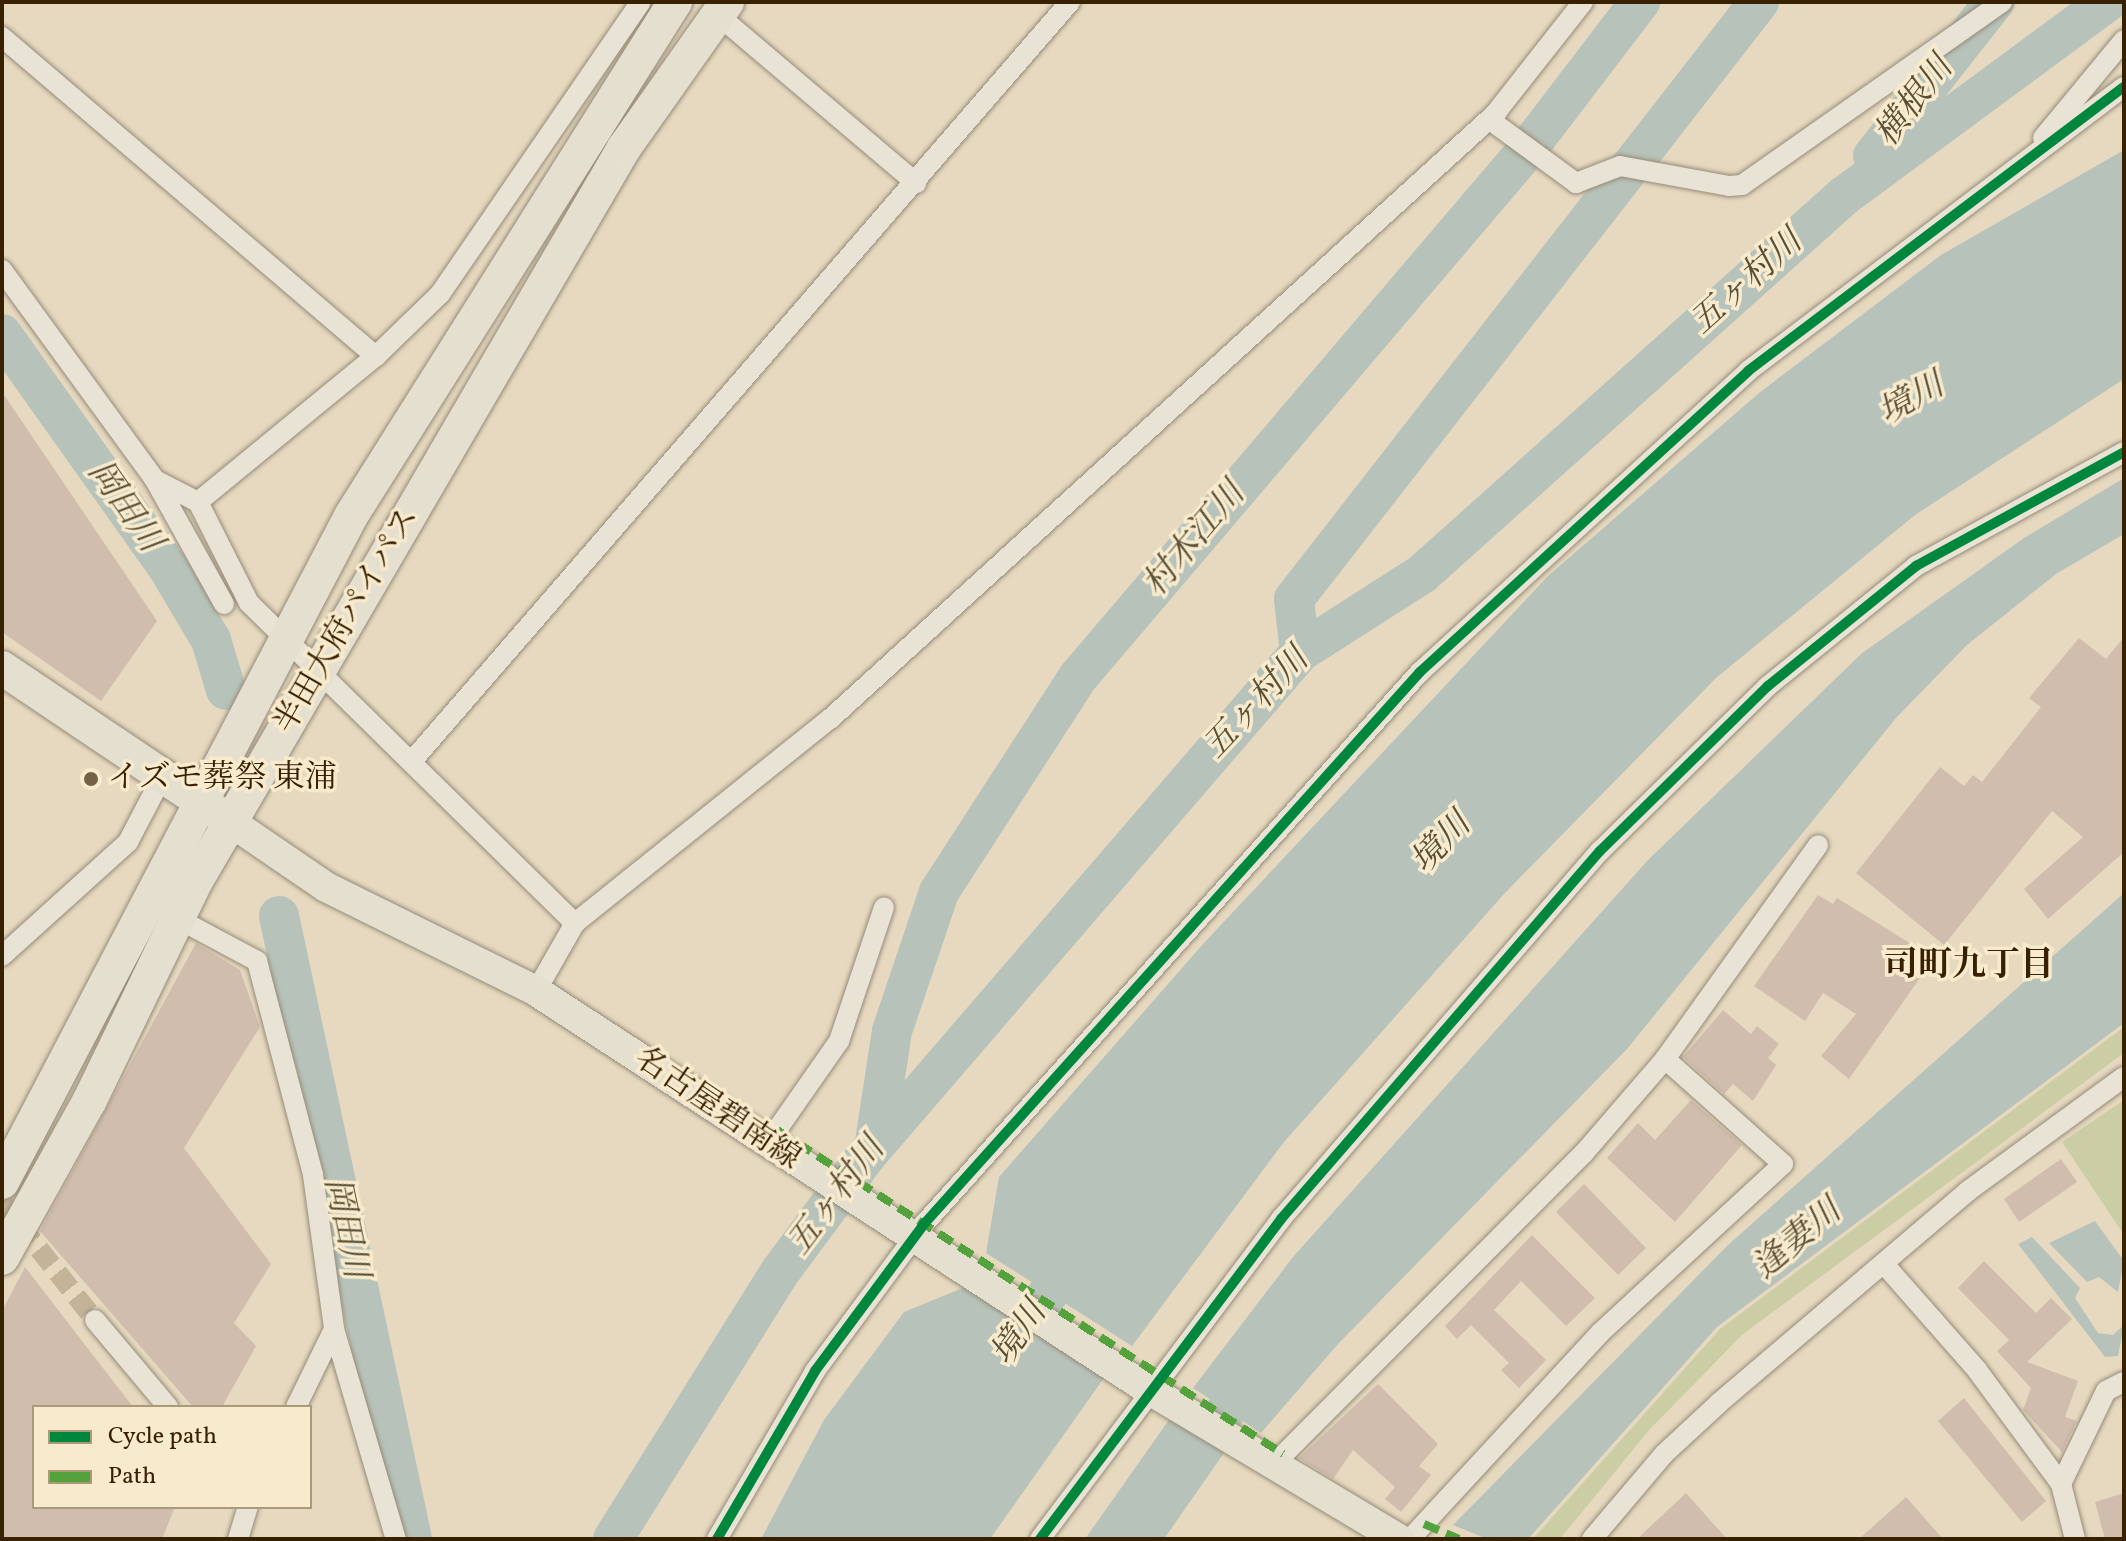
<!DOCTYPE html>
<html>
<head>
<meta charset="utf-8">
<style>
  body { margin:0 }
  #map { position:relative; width:2126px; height:1541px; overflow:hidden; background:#e6d9bf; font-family:Vollkorn,"Noto Serif JP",serif }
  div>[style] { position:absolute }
  .green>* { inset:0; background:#cbcda5 }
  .water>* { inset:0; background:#b7c3ba }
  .river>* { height:40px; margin:-20px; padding:0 20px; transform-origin:20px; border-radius:20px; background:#b7c3ba }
  .building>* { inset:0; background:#d1bdae }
  .street-tunnel>* { height:20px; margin-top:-10px; transform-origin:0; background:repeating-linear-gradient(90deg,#c3b499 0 20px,transparent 0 30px) }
  .roads { filter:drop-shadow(0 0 2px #968b79) drop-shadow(0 0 2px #968b79) }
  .street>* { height:20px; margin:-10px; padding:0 10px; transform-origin:10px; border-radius:10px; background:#e9e3d6 }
  .primary>* { height:30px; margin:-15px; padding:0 15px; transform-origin:15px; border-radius:15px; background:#e5dfd0 }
  .highway>* { height:34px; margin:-17px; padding:0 17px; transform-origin:17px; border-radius:17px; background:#e5dfd0 }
  .quiet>* { height:8px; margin-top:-4px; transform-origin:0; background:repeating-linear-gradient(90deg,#53a23c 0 16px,transparent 0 24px) }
  .cycleway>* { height:10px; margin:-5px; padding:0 5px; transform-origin:5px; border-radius:5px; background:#00873e }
  .dots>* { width:22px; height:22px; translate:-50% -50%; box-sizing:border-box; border:4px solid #f8eacc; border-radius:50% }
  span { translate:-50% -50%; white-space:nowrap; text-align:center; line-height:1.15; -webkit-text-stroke:7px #f8eacc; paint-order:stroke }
  .street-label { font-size:32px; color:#382100 }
  .poi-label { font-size:32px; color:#382100 }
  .left { translate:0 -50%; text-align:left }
  .water-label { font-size:34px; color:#584f37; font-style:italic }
  .neighbourhood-label { font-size:34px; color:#382100; font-weight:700 }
  .frame { position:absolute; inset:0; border:4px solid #382100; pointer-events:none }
  .legend { position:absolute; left:32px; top:1405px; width:280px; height:104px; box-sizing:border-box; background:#f8eacc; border:2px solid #ab9a7a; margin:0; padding:10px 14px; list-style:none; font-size:24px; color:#382100 }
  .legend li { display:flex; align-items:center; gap:16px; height:40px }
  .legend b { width:40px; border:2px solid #ab9a7a }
</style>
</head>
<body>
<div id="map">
  <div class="green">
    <i style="clip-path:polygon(2124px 1027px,2124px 1053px,1743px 1334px,1650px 1429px,1560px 1539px,1533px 1539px,1720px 1329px)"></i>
    <i style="clip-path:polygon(2124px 1100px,2124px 1235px,2062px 1142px)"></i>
  </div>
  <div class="water">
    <i style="clip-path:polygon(2124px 150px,2124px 379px,1915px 515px,1716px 678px,1504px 894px,1284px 1142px,1132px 1346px,986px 1253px,999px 1177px,1203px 944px,1548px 576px,1759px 393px,1941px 255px)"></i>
    <i style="clip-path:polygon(2124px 478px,2124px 534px,2056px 574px,1967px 645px,1896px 718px,1627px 1049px,1338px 1344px,1261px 1433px,1193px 1388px,1293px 1257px,1648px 860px,1861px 654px,2024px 538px)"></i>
    <i style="clip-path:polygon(2124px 893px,2124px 1023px,1717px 1327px,1528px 1539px,1487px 1539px,1453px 1525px,1728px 1245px)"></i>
    <i style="clip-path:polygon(2095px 1221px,2124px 1261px,2118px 1292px,2099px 1277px,2087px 1282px,2049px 1243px)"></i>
    <i style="clip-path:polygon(2032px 1237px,2080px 1288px,2075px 1298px,2098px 1333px,2113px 1335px,2124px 1325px,2118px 1356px,2105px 1357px,2018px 1244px)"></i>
    <i style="clip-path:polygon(970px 1285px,1106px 1375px,990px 1539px,761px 1539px,824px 1420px,904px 1312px)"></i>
    <i style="clip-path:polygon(1171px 1417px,1224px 1453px,1164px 1539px,1085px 1539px)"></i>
  </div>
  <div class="river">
    <i style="left:1873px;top:156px;width:196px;rotate:-51.8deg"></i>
    <i style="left:2px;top:334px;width:285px;rotate:54.6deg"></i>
    <i style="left:167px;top:566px;width:86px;rotate:59.3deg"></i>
    <i style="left:211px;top:640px;width:52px;rotate:73.3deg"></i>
    <i style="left:1300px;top:652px;width:53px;rotate:-96.5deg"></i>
    <i style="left:1294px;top:599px;width:757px;rotate:-52.09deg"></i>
    <i style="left:279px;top:916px;width:637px;rotate:77.95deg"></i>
    <i style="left:875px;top:1142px;width:112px;rotate:-81.3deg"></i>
    <i style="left:892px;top:1031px;width:147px;rotate:-71.3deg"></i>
    <i style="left:939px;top:892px;width:257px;rotate:-57.1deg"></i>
    <i style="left:1079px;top:676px;width:690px;rotate:-49.59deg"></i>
    <i style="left:1526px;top:151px;width:188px;rotate:-52.6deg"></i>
    <i style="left:1012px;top:1345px;width:120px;rotate:-54.9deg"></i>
    <i style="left:613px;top:1539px;width:315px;rotate:-58deg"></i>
    <i style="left:780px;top:1272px;width:143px;rotate:-53.5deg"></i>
    <i style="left:865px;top:1157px;width:667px;rotate:-49.26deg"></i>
    <i style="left:1300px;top:652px;width:145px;rotate:-32.6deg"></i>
    <i style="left:1422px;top:574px;width:567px;rotate:-41.85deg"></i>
    <i style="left:1844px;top:196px;width:327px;rotate:-36.4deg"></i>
    <i style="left:1126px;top:1539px;width:217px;rotate:-52.1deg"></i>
  </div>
  <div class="building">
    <i style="clip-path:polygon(2px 392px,157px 621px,101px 701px,2px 632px)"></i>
    <i style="clip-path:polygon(2124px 637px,2124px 852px,2048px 919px,2024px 889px,2083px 837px,2052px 811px,1944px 945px,1856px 873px,1940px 767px,1964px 786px,1973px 775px,1982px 782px,2041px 707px,2029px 698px,2079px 638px,2106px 659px)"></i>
    <i style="clip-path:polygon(1818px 895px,1833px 904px,1837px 898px,1934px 958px,1849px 1079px,1821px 1056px,1856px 1014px,1823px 993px,1805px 1021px,1754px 986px)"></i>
    <i style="clip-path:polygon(196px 943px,240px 970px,260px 1027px,184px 1148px,271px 1264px,234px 1323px,256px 1346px,222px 1407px,193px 1407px,40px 1231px)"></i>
    <i style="clip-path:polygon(1723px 1010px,1751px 1034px,1757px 1026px,1779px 1044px,1768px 1058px,1776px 1065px,1753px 1101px,1733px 1084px,1724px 1094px,1683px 1057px)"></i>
    <i style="clip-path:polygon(1691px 1100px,1742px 1145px,1675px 1222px,1607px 1158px,1638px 1123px,1655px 1140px)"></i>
    <i style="clip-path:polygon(2061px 1159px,2077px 1182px,2019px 1222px,2004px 1199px)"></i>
    <i style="clip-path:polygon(1584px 1184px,1646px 1248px,1618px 1275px,1556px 1212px)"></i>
    <i style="clip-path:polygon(1532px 1235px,1595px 1298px,1566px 1326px,1521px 1281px,1494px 1310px,1546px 1360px,1519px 1388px,1501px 1370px,1509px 1363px,1471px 1325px,1457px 1339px,1445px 1326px)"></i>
    <i style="clip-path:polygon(1984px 1261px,2036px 1313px,2051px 1298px,2072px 1319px,2027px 1362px,2078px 1381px,2065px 1417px,2077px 1421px,2062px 1452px,2023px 1410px,2031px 1388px,1997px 1351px,2009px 1340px,1958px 1288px)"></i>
    <i style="clip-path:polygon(25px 1267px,133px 1407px,34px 1407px,34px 1507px,175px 1507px,162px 1539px,2px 1539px,2px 1311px)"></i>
    <i style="clip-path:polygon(1378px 1384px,1438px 1444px,1419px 1466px,1431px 1475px,1401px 1512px,1385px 1499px,1395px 1487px,1353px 1450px,1333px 1479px,1299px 1458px)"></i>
    <i style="clip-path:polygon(1964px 1398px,2046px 1501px,2022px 1522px,1938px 1421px)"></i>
    <i style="clip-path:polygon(1686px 1493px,1727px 1539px,1637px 1539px)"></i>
    <i style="clip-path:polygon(2124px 1493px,2124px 1539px,2105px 1539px,2095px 1502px)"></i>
    <i style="clip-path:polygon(1906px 1497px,1943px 1539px,1859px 1539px)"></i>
  </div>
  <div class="street-tunnel">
    <i style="left:2px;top:1202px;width:150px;rotate:51.8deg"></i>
  </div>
  <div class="roads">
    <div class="street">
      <i style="left:1583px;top:2px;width:150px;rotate:128.2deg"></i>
      <i style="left:1490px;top:120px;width:107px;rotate:36.2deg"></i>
      <i style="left:1576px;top:183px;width:47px;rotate:-21.1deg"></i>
      <i style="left:1620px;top:166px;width:111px;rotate:10.4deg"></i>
      <i style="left:1729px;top:186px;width:13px;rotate:-4deg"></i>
      <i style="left:1742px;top:185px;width:318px;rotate:-35.1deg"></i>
      <i style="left:718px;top:15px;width:260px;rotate:40.3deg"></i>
      <i style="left:2px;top:37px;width:492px;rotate:40.5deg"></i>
      <i style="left:376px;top:356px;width:89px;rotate:-44.1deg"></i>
      <i style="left:440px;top:294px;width:354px;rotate:-55.5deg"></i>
      <i style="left:2043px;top:138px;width:127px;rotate:-50.4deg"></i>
      <i style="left:2px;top:270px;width:260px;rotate:53.9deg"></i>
      <i style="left:155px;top:480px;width:48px;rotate:27.1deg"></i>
      <i style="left:198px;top:502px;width:113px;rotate:63.2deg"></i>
      <i style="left:249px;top:603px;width:457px;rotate:44.5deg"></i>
      <i style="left:155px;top:480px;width:142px;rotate:60.9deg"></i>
      <i style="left:198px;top:502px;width:230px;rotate:-39.4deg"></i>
      <i style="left:412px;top:761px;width:1005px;rotate:-49.08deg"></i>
      <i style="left:169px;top:914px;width:100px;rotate:28.1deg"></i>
      <i style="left:257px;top:961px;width:221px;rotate:75.3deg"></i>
      <i style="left:313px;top:1175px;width:155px;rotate:82.2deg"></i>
      <i style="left:334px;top:1329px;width:219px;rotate:73.6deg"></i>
      <i style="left:2px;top:956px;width:170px;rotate:-42.1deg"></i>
      <i style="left:128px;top:842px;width:76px;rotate:-62.4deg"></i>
      <i style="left:536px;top:991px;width:78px;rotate:-60.2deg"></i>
      <i style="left:575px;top:923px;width:327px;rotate:-38.7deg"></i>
      <i style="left:830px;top:719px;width:902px;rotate:-42.3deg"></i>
      <i style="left:767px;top:1144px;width:126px;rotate:-55deg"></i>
      <i style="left:839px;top:1041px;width:141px;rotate:-71.4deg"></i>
      <i style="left:1884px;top:1264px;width:141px;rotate:48.7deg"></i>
      <i style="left:1977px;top:1370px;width:142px;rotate:53.6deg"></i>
      <i style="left:95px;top:1320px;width:114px;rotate:50deg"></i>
      <i style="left:296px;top:1407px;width:87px;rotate:-64deg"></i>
      <i style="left:1272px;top:1466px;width:442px;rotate:-45.1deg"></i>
      <i style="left:1584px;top:1153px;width:124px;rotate:-49.2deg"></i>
      <i style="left:1665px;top:1059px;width:263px;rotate:-54.4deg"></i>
      <i style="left:238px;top:1539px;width:34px;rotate:-73deg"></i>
      <i style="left:717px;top:1539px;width:194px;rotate:-59.7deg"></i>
      <i style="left:815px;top:1371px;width:183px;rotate:-53.4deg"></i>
      <i style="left:924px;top:1224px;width:742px;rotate:-48.06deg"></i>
      <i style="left:1420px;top:672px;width:445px;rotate:-42.5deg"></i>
      <i style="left:1748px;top:371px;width:471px;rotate:-37.1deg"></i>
      <i style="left:1040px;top:1539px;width:401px;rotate:-53deg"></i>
      <i style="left:1281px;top:1219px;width:487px;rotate:-49.1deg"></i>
      <i style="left:1600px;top:851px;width:235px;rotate:-44.5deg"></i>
      <i style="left:1768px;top:686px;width:191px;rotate:-39deg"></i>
      <i style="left:1916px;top:566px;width:237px;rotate:-28.7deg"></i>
      <i style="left:1410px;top:1539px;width:280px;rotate:-47.3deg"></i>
      <i style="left:1600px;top:1333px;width:249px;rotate:-42.7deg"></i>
      <i style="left:1783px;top:1164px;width:158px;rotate:-138.3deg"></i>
      <i style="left:1592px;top:1539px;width:111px;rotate:-49.7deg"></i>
      <i style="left:1664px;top:1454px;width:75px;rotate:-42.8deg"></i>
      <i style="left:1719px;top:1403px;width:327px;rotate:-40.4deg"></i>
      <i style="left:1968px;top:1191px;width:193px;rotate:-36.2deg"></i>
      <i style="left:2075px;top:1539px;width:57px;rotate:-104.3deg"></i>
      <i style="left:2061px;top:1484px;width:103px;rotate:-64.2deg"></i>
      <i style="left:2106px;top:1391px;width:20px;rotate:-27deg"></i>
    </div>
    <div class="primary">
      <i style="left:231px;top:822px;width:115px;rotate:34.4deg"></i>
      <i style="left:326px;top:887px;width:234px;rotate:26.3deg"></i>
      <i style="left:536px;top:991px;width:724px;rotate:33.05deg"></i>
      <i style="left:1143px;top:1386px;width:298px;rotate:30.9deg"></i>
    </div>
    <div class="highway">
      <i style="left:2px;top:668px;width:260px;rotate:33.9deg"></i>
      <i style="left:2px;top:1182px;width:752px;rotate:-62.34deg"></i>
      <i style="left:351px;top:516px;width:608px;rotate:-57.77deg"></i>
      <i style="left:2px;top:1258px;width:179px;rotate:-60.9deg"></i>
      <i style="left:89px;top:1102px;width:246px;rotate:-64.2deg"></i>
      <i style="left:196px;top:881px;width:849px;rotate:-59.72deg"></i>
      <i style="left:624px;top:148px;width:179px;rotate:-54.8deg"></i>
    </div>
  </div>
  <div class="quiet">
    <i style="left:777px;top:1130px;width:601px;rotate:32.63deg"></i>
    <i style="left:1424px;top:1524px;width:38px;rotate:23deg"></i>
  </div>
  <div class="cycleway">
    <i style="left:717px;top:1539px;width:194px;rotate:-59.7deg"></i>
    <i style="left:815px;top:1371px;width:183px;rotate:-53.4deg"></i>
    <i style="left:924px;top:1224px;width:742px;rotate:-48.06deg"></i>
    <i style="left:1420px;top:672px;width:445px;rotate:-42.5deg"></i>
    <i style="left:1748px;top:371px;width:471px;rotate:-37.1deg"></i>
    <i style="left:1040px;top:1539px;width:401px;rotate:-53deg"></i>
    <i style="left:1281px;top:1219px;width:487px;rotate:-49.1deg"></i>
    <i style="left:1600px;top:851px;width:235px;rotate:-44.5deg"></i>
    <i style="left:1768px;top:686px;width:191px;rotate:-39deg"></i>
    <i style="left:1916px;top:566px;width:237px;rotate:-28.7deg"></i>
  </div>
  <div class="dots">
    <i style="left:91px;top:779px;background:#756143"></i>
  </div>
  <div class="street-label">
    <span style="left:348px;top:621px;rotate:-60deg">半田大府パイパス</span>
    <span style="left:717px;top:1110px;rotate:34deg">名古屋碧南線</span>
  </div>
  <div class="poi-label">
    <span class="left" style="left:107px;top:779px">イズモ葬祭 東浦</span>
  </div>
  <div class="water-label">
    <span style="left:1915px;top:102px;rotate:-52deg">横根川</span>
    <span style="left:1747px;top:283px;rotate:-42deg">五ヶ村川</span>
    <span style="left:1912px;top:400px;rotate:-29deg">境川</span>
    <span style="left:124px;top:507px;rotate:55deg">岡田川</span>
    <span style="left:1195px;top:540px;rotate:-50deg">村木江川</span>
    <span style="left:1257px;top:704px;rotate:-47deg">五ヶ村川</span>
    <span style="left:1442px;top:844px;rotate:-46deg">境川</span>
    <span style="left:837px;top:1197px;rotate:-53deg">五ヶ村川</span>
    <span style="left:345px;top:1228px;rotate:78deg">岡田川</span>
    <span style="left:1798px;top:1240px;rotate:-40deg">逢妻川</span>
    <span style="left:1020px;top:1334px;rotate:-55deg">境川</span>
  </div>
  <div class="neighbourhood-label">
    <span style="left:1969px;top:967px">司町九丁目</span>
  </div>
  <div class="frame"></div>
  <ul class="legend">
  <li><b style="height:10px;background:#00873e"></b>Cycle path</li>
  <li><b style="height:10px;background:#53a23c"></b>Path</li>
  </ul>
</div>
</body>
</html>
